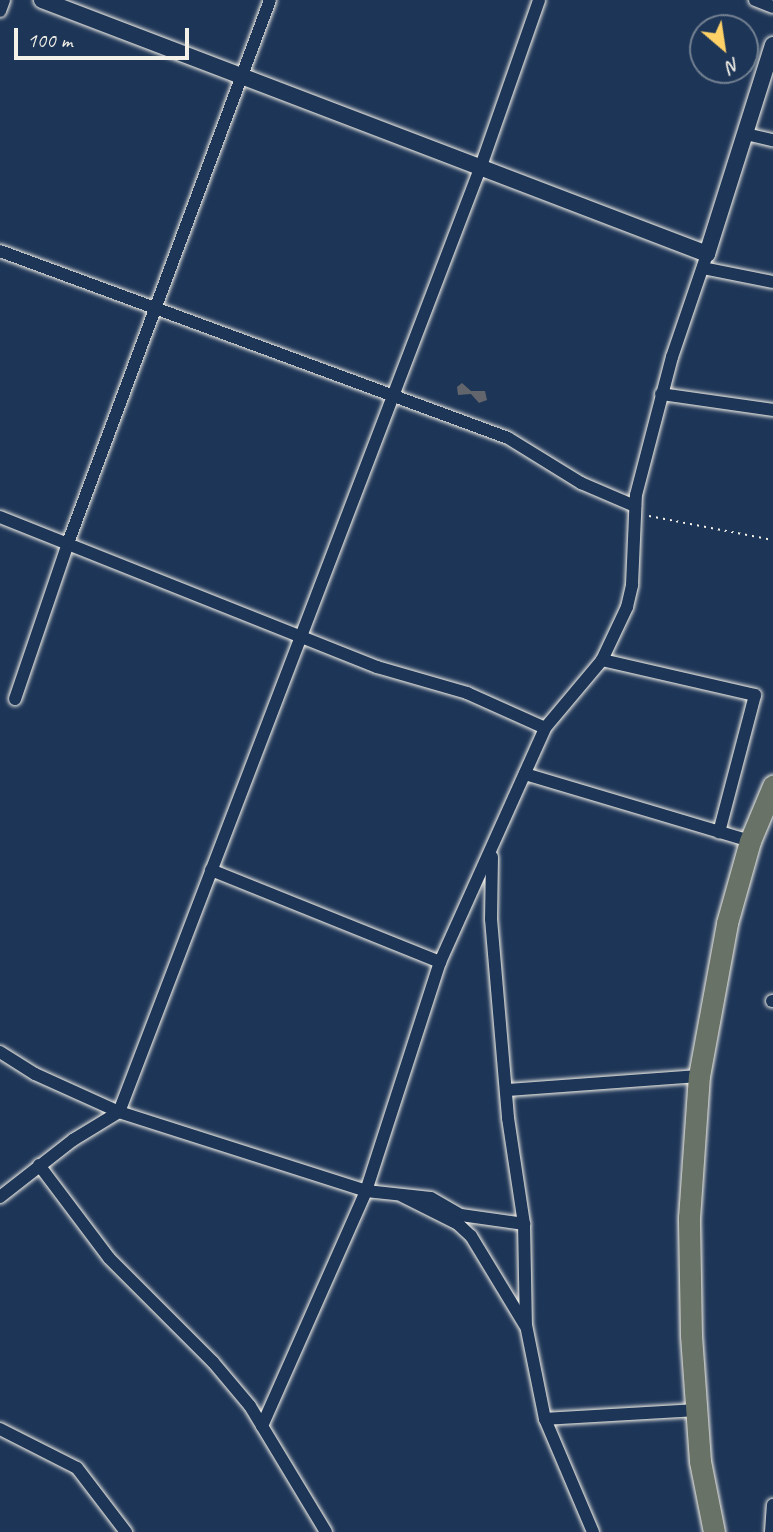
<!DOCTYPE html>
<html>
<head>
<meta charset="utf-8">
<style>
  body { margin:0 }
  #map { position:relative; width:773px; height:1532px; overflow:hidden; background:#1d3557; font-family:Caveat,sans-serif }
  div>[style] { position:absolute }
  .building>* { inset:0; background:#62656c }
  .path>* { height:2px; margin-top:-1px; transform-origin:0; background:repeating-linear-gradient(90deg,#f4f1e8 0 2px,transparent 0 7px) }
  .roads { filter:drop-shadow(0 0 2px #f4f1e8) drop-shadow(0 0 2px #f4f1e8) }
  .street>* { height:12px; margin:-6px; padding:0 6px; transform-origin:6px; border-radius:6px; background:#1d3557 }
  .secondary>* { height:16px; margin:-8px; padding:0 8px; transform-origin:8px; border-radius:8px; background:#1d3557 }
  .highway>* { height:21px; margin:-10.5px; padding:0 10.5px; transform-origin:10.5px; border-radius:10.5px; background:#697266 }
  span { translate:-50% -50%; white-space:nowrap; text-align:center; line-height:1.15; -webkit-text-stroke:7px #1d3557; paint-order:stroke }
  .north { position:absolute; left:689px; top:14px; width:70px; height:70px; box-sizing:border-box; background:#1d3557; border:2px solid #738091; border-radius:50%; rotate:151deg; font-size:19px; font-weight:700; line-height:28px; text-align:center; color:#f4f1e8 }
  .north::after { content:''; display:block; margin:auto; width:24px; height:32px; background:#ffd166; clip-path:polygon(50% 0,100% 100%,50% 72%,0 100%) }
  .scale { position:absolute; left:14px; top:28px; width:175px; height:32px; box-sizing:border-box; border:4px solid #f4f1e8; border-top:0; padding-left:9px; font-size:21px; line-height:24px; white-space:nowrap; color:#f4f1e8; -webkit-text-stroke:5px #1d3557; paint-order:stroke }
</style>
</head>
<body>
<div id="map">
  <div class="building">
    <i style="clip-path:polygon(462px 383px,471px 391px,485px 391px,487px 400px,479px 403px,471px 394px,458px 395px,457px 387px)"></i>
  </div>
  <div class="path">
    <i style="left:649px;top:516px;width:126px;rotate:11deg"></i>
  </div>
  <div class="roads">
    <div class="street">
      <i style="left:755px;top:0;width:19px;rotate:21deg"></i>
      <i style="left:0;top:11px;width:12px;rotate:-70deg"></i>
      <i style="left:746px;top:134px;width:28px;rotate:13deg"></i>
      <i style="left:0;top:251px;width:541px;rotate:20.21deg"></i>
      <i style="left:508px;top:438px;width:86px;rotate:31.7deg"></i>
      <i style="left:581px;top:483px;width:59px;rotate:23.1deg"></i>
      <i style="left:703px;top:268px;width:71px;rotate:11.3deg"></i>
      <i style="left:661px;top:394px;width:113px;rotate:8.1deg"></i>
      <i style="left:0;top:517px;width:406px;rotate:21.7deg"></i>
      <i style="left:377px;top:667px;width:94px;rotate:16.1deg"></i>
      <i style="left:467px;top:693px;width:85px;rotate:24.2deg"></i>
      <i style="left:602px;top:660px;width:157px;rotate:12.9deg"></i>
      <i style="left:755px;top:695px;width:142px;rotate:104.7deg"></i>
      <i style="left:15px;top:699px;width:165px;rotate:-71.2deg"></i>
      <i style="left:68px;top:543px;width:579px;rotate:-69.59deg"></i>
      <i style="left:525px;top:774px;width:235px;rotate:16.6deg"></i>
      <i style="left:492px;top:857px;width:62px;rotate:90.9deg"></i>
      <i style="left:491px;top:919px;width:200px;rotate:85.1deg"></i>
      <i style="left:508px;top:1118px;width:107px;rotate:81.4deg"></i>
      <i style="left:524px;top:1224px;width:101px;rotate:88.9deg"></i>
      <i style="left:526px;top:1325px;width:96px;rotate:78.6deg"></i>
      <i style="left:545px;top:1419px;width:123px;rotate:67deg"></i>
      <i style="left:211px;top:870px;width:247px;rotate:21.9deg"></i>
      <i style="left:772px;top:1001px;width:1px"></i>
      <i style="left:0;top:1052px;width:41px;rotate:32.2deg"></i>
      <i style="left:35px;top:1074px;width:92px;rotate:24.3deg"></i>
      <i style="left:119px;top:1112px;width:259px;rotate:17.7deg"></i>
      <i style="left:366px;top:1191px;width:65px;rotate:6.1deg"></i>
      <i style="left:431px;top:1198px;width:34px;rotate:30deg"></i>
      <i style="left:461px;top:1215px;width:64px;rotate:8.1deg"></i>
      <i style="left:507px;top:1090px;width:193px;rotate:-4.2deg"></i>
      <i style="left:39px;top:1165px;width:116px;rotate:53deg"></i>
      <i style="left:109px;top:1258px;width:147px;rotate:45deg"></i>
      <i style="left:213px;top:1362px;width:57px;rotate:49.9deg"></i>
      <i style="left:250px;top:1406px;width:147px;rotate:58.9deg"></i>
      <i style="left:402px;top:1196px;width:63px;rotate:26.6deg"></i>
      <i style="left:458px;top:1224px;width:18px;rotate:43deg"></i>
      <i style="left:471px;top:1236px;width:104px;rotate:58.8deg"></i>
      <i style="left:0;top:1197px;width:93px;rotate:-38deg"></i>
      <i style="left:73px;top:1140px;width:54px;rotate:-31.3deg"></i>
      <i style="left:119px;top:1112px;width:1013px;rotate:-69.06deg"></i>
      <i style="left:481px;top:166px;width:176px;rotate:-70.7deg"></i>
      <i style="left:545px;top:1419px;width:151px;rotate:-3.4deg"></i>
      <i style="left:262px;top:1426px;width:257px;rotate:-66.1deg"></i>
      <i style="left:366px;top:1191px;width:241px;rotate:-72.1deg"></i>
      <i style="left:440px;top:962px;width:256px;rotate:-65.8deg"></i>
      <i style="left:545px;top:728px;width:89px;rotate:-50deg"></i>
      <i style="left:602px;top:660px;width:59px;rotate:-64.7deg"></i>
      <i style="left:627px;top:607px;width:23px;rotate:-77deg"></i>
      <i style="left:632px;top:585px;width:90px;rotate:-87.5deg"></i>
      <i style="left:636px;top:495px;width:143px;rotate:-75.4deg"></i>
      <i style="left:672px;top:357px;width:109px;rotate:-71.2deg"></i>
      <i style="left:0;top:1429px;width:86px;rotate:26.9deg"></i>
      <i style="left:77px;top:1468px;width:81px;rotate:52.6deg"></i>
      <i style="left:771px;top:1532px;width:27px;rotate:-86deg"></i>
    </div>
    <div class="secondary">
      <i style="left:42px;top:0;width:712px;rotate:20.9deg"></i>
      <i style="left:707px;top:254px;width:219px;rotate:-72.5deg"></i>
    </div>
    <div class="highway">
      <i style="left:714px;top:1532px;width:72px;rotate:-101.2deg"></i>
      <i style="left:700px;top:1461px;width:126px;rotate:-94.1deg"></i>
      <i style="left:691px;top:1335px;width:117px;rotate:-91deg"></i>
      <i style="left:689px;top:1218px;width:142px;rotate:-86deg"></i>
      <i style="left:699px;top:1076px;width:156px;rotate:-79.6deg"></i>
      <i style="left:727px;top:923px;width:85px;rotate:-74.3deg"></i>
      <i style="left:750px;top:841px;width:60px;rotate:-67.3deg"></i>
    </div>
  </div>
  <div class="north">N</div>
  <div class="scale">100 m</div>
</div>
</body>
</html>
